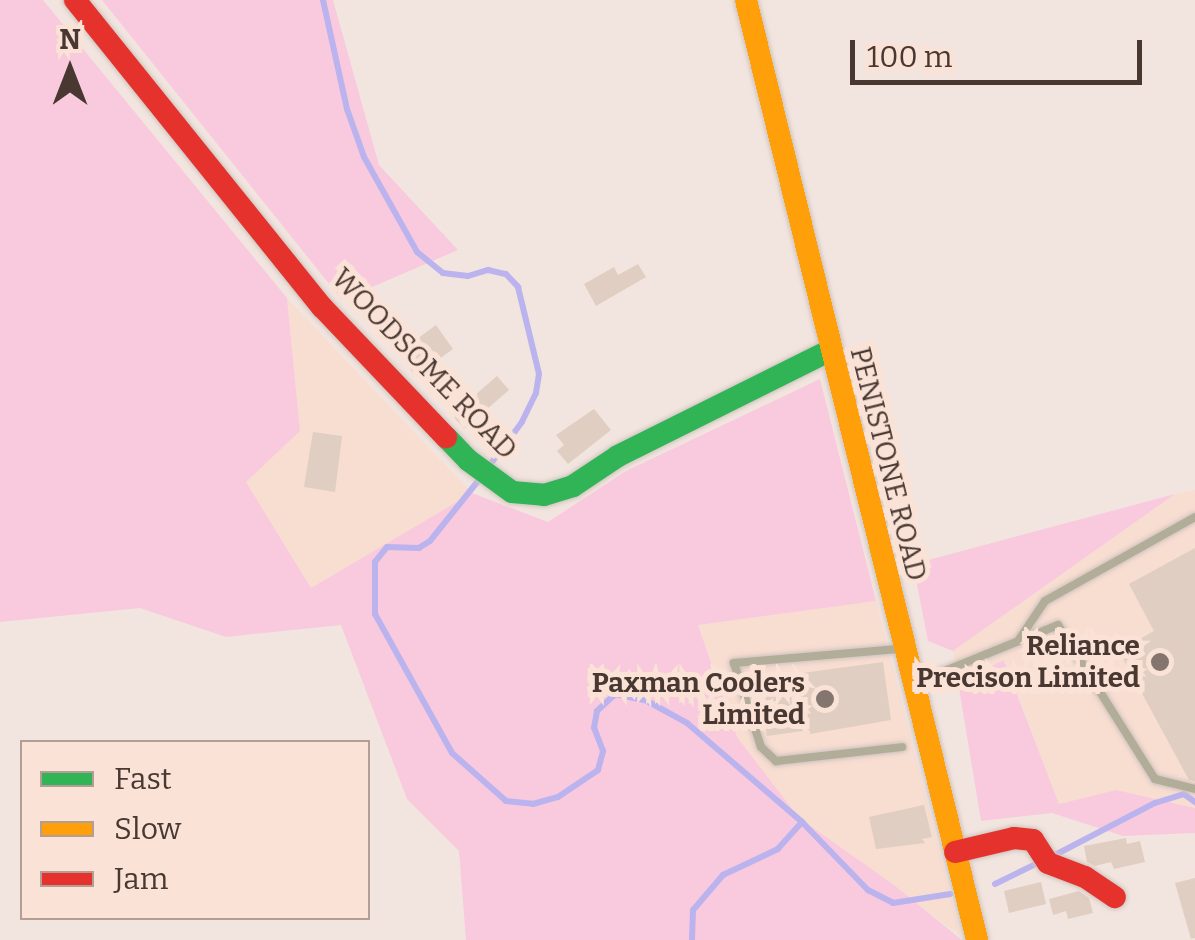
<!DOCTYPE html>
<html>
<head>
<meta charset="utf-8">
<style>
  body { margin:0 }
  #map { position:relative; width:1195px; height:940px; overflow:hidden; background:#f2e5df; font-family:Bitter,serif }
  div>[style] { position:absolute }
  .built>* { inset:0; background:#f8ddd1 }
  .green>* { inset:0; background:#f9cadd }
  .stream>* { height:6px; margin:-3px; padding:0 3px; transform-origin:3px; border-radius:3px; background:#bbb3ee }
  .building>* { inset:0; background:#dfcec1 }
  .roads { filter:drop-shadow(0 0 2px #cec3be) drop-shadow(0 0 2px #cec3be) }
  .lane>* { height:8px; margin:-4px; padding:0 4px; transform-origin:4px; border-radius:4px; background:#b2ad99 }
  .fast>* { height:22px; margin:-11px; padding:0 11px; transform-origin:11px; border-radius:11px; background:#30b455 }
  .slow>* { height:22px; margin:-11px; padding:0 11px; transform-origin:11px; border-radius:11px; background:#ff9f0a }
  .jam>* { height:22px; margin:-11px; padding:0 11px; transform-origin:11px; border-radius:11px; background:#e5322d }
  .dots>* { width:28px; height:28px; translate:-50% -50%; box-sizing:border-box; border:5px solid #fae2d7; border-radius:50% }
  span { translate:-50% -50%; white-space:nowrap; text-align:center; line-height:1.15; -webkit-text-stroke:10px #fae2d7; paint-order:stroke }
  .street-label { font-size:28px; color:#483831 }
  .poi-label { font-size:28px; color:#483831; font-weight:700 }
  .right { translate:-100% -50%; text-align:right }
  .legend { position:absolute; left:20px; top:740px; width:350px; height:180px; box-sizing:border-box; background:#fae2d7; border:2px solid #b39e95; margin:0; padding:12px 18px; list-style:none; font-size:30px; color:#483831 }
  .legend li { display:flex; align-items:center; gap:20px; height:50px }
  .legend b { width:50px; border:2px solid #b39e95 }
  .north { position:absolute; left:20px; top:20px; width:100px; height:100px; -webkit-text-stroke:8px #fae2d7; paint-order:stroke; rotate:0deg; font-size:28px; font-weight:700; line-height:40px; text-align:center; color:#483831 }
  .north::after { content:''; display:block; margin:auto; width:35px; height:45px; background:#483831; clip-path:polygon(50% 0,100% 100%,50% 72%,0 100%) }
  .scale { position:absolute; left:850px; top:40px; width:292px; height:45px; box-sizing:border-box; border:5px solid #483831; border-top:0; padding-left:12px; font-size:30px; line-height:35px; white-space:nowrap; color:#483831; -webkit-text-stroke:8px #fae2d7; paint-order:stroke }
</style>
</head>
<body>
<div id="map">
  <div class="built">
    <i style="clip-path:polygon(287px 298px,472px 493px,311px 588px,246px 482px,300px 431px)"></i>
    <i style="clip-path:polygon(1195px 490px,1195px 808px,1116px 790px,1059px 804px,1005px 660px,958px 682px,953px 651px,1175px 494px)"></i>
    <i style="clip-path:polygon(876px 601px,961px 936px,789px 811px,737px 737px,698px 624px)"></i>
  </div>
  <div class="green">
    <i style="clip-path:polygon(0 0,43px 0,287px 298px,300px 431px,246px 482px,311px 588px,472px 493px,548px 522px,626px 471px,820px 379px,876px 601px,698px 625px,737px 737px,799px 818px,894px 885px,962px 940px,466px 940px,459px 851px,407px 799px,341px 625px,226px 637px,140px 608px,0 622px)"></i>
    <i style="clip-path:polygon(102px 0,333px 0,379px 165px,458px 250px,342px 300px)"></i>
    <i style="clip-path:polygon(1175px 494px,953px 651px,928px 641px,913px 564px)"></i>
    <i style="clip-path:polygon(1004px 660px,1059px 804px,1116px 790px,1195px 808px,1195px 833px,1123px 836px,1052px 813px,981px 821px,958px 682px)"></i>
  </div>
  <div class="stream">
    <i style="left:323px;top:0;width:112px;rotate:77.6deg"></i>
    <i style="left:347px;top:109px;width:51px;rotate:70.5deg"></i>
    <i style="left:364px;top:157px;width:109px;rotate:60.8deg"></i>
    <i style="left:417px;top:252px;width:33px;rotate:39deg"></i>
    <i style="left:443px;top:273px;width:25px;rotate:7deg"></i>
    <i style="left:468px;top:276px;width:21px;rotate:-17deg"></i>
    <i style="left:488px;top:270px;width:18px;rotate:13deg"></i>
    <i style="left:506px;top:274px;width:18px;rotate:47deg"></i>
    <i style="left:518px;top:287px;width:89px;rotate:76.4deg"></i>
    <i style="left:539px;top:374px;width:19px;rotate:99deg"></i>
    <i style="left:536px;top:393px;width:32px;rotate:116deg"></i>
    <i style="left:522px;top:422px;width:55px;rotate:126.9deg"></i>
    <i style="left:482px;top:476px;width:83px;rotate:128.7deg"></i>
    <i style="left:430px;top:541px;width:13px;rotate:148deg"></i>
    <i style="left:419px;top:548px;width:32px;rotate:-178deg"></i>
    <i style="left:387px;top:547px;width:19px;rotate:129deg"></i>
    <i style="left:375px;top:562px;width:52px;rotate:90deg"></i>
    <i style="left:375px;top:614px;width:159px;rotate:61deg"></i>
    <i style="left:452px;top:753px;width:72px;rotate:41.6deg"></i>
    <i style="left:506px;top:801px;width:27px;rotate:6deg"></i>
    <i style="left:533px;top:804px;width:26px;rotate:-16deg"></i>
    <i style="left:558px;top:797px;width:48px;rotate:-34deg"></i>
    <i style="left:598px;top:770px;width:20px;rotate:-75deg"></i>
    <i style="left:603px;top:751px;width:25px;rotate:-111deg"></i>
    <i style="left:594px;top:728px;width:17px;rotate:-80deg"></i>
    <i style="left:597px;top:711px;width:25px;rotate:-43deg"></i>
    <i style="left:615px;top:694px;width:33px;rotate:12deg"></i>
    <i style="left:647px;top:701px;width:46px;rotate:28.8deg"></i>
    <i style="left:687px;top:723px;width:152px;rotate:40.7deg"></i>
    <i style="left:802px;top:822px;width:36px;rotate:132deg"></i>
    <i style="left:778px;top:849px;width:61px;rotate:154.7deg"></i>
    <i style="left:723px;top:875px;width:46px;rotate:130.6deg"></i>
    <i style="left:693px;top:910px;width:30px;rotate:92deg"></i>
    <i style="left:802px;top:822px;width:95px;rotate:45.9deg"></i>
    <i style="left:868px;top:890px;width:28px;rotate:27deg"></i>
    <i style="left:893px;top:903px;width:58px;rotate:-9deg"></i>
    <i style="left:1053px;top:856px;width:115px;rotate:-27.5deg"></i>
    <i style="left:1155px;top:803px;width:30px;rotate:-17deg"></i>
    <i style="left:1184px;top:794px;width:14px;rotate:36deg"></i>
    <i style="left:995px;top:884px;width:52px;rotate:-26.1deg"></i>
  </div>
  <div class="building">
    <i style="clip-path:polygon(638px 264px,646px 277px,596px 306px,584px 284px,614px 267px,618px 275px)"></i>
    <i style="clip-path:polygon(436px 325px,453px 349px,415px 376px,404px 360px,422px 346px,417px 339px)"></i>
    <i style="clip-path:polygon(497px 376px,509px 390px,464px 429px,452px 415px)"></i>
    <i style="clip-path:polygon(594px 409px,611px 430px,568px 464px,557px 451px,564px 445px,556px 435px)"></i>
    <i style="clip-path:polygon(313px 432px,342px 436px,335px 492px,304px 487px)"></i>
    <i style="clip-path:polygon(1195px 548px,1195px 781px,1189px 780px,1119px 651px,1154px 631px,1129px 584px)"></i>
    <i style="clip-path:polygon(883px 662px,891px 720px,810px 734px,810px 730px,767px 736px,759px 679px)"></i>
    <i style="clip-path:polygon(924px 805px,932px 837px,922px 839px,925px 843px,876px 849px,869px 817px)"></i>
    <i style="clip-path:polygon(1126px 838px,1127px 844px,1140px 841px,1145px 862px,1114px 869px,1111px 862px,1095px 866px,1087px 862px,1084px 846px)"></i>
    <i style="clip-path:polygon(1195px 878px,1195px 938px,1191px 939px,1175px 883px)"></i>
    <i style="clip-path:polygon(1041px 882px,1046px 904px,1009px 913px,1004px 891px)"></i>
    <i style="clip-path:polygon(1079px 891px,1089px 898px,1093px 913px,1068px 919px,1066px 911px,1053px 915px,1049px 899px)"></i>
  </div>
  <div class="roads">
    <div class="lane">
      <i style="left:1018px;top:641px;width:48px;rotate:-56deg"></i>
      <i style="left:1045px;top:601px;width:172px;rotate:-29.2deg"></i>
      <i style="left:898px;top:649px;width:165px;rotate:175.1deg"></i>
      <i style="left:734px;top:663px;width:88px;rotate:72.2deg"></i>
      <i style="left:761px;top:747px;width:21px;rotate:43deg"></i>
      <i style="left:776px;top:761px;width:127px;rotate:-6.3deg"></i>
      <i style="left:920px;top:681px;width:149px;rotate:-22.1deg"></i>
      <i style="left:1058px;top:625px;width:182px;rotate:57.8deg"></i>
      <i style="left:1155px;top:779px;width:41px;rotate:14deg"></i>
    </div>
    <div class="fast">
      <i style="left:446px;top:437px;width:32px;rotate:46deg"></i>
      <i style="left:468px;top:460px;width:54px;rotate:36deg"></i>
      <i style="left:512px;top:492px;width:32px;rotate:5deg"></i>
      <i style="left:544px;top:495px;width:30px;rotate:-17deg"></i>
      <i style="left:573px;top:486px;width:54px;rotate:-33.7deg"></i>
      <i style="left:618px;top:456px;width:236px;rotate:-26.5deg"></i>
    </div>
    <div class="slow">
      <i style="left:746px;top:0;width:968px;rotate:76.19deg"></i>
    </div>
    <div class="jam">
      <i style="left:75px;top:0;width:394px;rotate:51.2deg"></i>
      <i style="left:322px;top:307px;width:180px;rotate:46.4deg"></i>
      <i style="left:955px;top:852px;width:61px;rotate:-13.3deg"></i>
      <i style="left:1014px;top:838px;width:19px;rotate:6deg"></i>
      <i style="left:1033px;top:840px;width:27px;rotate:57deg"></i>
      <i style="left:1048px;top:863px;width:40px;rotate:21deg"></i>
      <i style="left:1085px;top:877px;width:36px;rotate:34deg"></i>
    </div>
  </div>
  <div class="dots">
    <i style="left:1160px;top:662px;background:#84756e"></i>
    <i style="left:825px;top:699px;background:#84756e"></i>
  </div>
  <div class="street-label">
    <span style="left:424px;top:364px;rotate:46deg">WOODSOME ROAD</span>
    <span style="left:888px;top:464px;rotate:76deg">PENISTONE ROAD</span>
  </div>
  <div class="poi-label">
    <span class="right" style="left:1140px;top:662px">Reliance<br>Precison Limited</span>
    <span class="right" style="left:805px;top:699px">Paxman Coolers<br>Limited</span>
  </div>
  <ul class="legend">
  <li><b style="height:12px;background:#30b455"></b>Fast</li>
  <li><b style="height:12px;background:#ff9f0a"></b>Slow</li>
  <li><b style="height:12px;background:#e5322d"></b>Jam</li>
  </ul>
  <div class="north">N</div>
  <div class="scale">100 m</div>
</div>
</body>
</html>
